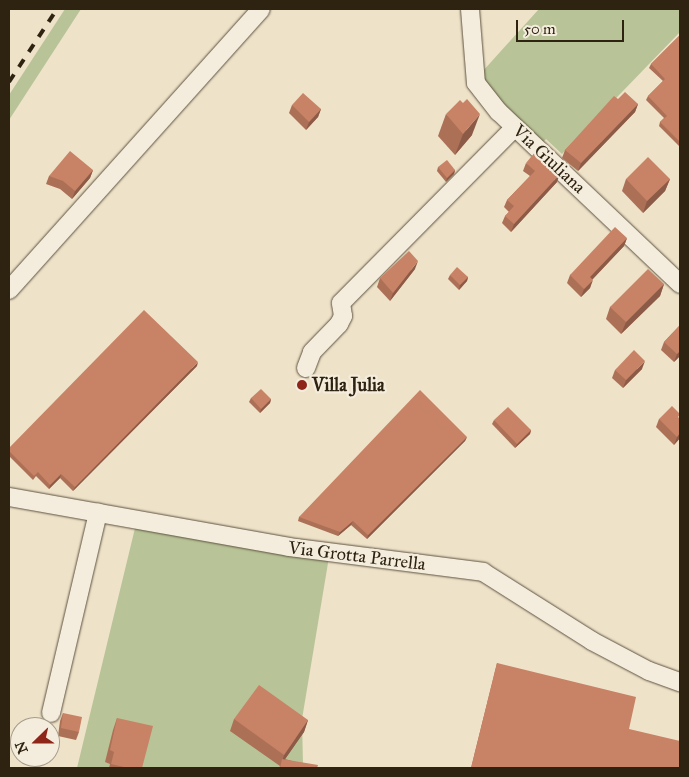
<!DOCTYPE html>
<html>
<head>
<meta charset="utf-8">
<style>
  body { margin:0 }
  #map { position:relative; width:689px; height:777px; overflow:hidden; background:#eee2c9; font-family:"IM FELL Great Primer",serif }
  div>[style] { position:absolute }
  .green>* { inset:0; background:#b8c397 }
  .roads { filter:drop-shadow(0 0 1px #5e523f) drop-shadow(0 0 1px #5e523f) }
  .minor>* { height:18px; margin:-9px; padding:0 9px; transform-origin:9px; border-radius:9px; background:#f4ecdc }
  .rail>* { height:4px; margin-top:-2px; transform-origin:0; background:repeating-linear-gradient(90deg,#2e2211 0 9px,transparent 0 18px) }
  .wall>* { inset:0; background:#ac7057 }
  .shaded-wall>* { inset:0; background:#8c5b47 }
  .building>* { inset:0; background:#c88265 }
  .dots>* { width:14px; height:14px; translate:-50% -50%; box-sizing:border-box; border:2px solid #f4ecdc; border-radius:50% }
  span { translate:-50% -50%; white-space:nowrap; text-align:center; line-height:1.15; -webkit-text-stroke:4.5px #f4ecdc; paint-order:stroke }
  .street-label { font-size:18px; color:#2e2211 }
  .poi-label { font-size:18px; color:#2e2211; font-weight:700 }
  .left { translate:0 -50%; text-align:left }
  .frame { position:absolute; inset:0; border:10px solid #2e2211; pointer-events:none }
  .north { position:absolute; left:10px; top:717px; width:50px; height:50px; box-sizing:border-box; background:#f4ecdc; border:1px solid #a59b8b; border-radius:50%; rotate:248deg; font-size:14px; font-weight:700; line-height:20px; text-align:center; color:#2e2211 }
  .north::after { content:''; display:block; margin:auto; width:18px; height:22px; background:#8f2418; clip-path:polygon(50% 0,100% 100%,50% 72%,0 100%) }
  .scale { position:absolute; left:516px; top:20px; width:108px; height:22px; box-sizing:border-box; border:2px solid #2e2211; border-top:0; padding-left:6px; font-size:15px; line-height:18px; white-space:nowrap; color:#2e2211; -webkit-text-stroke:4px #f4ecdc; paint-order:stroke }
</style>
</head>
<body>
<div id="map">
  <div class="green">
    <i style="clip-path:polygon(65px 9px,81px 9px,9px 120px,9px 95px)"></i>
    <i style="clip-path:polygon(539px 9px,680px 9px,680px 32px,562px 154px,546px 139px,543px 142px,500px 102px,487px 87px,482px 72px)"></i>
    <i style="clip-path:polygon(136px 524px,329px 557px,302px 719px,303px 766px,314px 768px,77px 768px)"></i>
  </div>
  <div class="roads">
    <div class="minor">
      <i style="left:470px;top:9px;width:74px;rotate:85.4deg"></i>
      <i style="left:476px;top:83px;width:37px;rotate:52deg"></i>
      <i style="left:499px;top:112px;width:250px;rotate:43.5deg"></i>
      <i style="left:9px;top:290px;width:377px;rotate:-48.1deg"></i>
      <i style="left:306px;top:368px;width:17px;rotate:-69deg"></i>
      <i style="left:312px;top:352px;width:39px;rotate:-46deg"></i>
      <i style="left:339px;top:324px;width:9px;rotate:-63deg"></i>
      <i style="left:343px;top:316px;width:13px;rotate:-99deg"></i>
      <i style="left:341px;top:303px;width:247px;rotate:-45.3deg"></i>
      <i style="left:9px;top:497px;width:284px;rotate:10.1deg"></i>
      <i style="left:289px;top:547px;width:196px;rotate:7.3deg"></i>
      <i style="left:483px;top:572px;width:129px;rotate:32.3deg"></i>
      <i style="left:592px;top:641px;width:64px;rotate:27.8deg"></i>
      <i style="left:649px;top:671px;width:33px;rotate:20deg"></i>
      <i style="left:51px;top:713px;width:206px;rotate:-76.8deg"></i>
    </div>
  </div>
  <div class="rail">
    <i style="left:9px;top:82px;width:87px;rotate:-56.7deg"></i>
  </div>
  <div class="wall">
    <i style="clip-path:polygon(680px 35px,680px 147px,659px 126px,660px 122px,664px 118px,646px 100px,648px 96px,663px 81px,649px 68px,651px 64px)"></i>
    <i style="clip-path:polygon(618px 99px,638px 104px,635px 112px,578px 171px,562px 158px,565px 150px)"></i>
    <i style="clip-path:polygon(292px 105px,321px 109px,318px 117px,306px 130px,289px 113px)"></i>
    <i style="clip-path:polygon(446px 114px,472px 135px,455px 155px,438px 136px)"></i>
    <i style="clip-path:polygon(526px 163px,557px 182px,511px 232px,502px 223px,505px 216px,509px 212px,504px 207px,507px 200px,530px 176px,523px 171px)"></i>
    <i style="clip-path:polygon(438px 167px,455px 170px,454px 174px,446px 182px,437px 171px)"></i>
    <i style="clip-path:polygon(93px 170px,90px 178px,72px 199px,60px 189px,46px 184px,49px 176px)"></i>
    <i style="clip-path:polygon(626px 179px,670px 179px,665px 191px,643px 213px,622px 191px)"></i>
    <i style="clip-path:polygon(627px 238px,624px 246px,592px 280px,590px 288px,581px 297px,567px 283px,570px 275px)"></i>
    <i style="clip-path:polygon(415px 269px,390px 301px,377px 287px,380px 278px)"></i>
    <i style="clip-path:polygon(450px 275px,468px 277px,467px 281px,459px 290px,448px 279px)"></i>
    <i style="clip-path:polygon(664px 284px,660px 296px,621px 334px,606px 319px,610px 307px)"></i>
    <i style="clip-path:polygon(680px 325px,680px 356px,674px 362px,661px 350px,664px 342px)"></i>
    <i style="clip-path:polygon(197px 366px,73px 491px,60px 478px,49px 489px,36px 476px,33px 480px,9px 456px,9px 448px)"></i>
    <i style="clip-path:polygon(642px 369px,623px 388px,612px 378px,615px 370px)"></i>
    <i style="clip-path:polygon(251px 398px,271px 399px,270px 403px,260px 413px,249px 402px)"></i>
    <i style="clip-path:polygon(679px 418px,680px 419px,680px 438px,674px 445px,656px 427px,659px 419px)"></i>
    <i style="clip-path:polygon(494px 420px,531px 430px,530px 434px,515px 448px,492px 424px)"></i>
    <i style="clip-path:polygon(467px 437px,465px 441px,367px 539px,351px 525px,338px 536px,298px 521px,299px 517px)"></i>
    <i style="clip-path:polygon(497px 663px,680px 768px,471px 768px)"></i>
    <i style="clip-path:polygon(63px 713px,79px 732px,76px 740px,58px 736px,60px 721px)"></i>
    <i style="clip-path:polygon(117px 718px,142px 768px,109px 768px,110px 764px,105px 762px,113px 730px)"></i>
    <i style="clip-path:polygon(234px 719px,308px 720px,304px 732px,285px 759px,317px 768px,279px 768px,280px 766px,230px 731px)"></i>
    <i style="clip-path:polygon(20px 737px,20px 753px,18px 753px)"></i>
  </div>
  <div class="shaded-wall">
    <i style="clip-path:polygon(638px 104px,635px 112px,578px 171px,581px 163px)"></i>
    <i style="clip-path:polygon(321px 109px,318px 117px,306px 130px,309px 122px)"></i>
    <i style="clip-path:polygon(480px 114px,472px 135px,455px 155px,463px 134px)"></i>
    <i style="clip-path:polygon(93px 170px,90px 178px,72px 199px,75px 191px)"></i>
    <i style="clip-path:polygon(455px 170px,454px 174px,446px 182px,447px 178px)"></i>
    <i style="clip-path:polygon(560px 174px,557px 182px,511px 232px,514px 224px)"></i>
    <i style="clip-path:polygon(670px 179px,665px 191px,643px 213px,647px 201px)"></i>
    <i style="clip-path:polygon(627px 238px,624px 246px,587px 285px,590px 277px)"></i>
    <i style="clip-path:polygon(418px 261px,415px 269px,390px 301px,393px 293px)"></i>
    <i style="clip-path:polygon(468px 277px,467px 281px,459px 290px,460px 285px)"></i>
    <i style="clip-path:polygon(593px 280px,590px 288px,581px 297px,584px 289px)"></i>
    <i style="clip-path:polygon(664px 284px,660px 296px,621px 334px,626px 322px)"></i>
    <i style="clip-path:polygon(680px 351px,680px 356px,674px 362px,677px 354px)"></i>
    <i style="clip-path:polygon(645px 361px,642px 369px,623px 388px,626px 380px)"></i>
    <i style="clip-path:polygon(198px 362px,197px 366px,73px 491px,75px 487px)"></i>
    <i style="clip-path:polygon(271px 399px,270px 403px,260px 413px,261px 409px)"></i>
    <i style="clip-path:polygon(531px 430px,530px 434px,515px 448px,517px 444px)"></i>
    <i style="clip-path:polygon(680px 433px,680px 438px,674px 445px,677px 437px)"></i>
    <i style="clip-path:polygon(467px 437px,465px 441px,367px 539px,368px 535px)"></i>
    <i style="clip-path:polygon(61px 474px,60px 478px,49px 489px,50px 485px)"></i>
    <i style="clip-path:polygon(353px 521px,351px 525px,338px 536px,340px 532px)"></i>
    <i style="clip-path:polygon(308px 720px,304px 732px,281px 765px,284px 755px)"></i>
  </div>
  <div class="building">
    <i style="clip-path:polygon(680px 35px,680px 142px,660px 122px,667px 116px,648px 96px,665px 79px,651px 64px)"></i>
    <i style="clip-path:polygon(625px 92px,638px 104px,581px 163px,565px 150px,614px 96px,618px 99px)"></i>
    <i style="clip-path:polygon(303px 93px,321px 109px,309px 122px,292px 105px)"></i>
    <i style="clip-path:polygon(467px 99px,480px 114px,463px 134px,446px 114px,460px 100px,463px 103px)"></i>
    <i style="clip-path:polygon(70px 151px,93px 170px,75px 191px,63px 181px,49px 176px)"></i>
    <i style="clip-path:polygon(536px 151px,560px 174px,514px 224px,505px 216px,514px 206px,507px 200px,535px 171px,526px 163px)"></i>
    <i style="clip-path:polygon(648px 157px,670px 179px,647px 201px,626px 179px)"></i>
    <i style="clip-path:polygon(447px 160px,455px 170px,447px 178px,438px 167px)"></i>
    <i style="clip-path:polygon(615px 227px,627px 238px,590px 277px,593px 280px,584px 289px,570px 275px)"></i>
    <i style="clip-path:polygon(409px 251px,418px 261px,393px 293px,380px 278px)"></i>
    <i style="clip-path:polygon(457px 267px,468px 277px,460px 285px,450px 275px)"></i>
    <i style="clip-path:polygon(648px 269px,664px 284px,626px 322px,610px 307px)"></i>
    <i style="clip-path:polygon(144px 310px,198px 362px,75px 487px,61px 474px,50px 485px,38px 472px,34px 476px,9px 451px,9px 448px)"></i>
    <i style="clip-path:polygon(680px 325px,680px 351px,677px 354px,664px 342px)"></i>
    <i style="clip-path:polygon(634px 350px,645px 361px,626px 380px,615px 370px)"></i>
    <i style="clip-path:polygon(261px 389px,271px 399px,261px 409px,251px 398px)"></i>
    <i style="clip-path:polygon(420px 390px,467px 437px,368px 535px,353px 521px,340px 532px,299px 517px)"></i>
    <i style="clip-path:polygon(672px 406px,680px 414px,678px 417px,680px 419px,680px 433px,677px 437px,659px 419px)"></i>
    <i style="clip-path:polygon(508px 407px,531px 430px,517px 444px,494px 420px)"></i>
    <i style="clip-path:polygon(497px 663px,636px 697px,629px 729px,680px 741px,680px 768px,471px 768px)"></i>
    <i style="clip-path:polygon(259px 685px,308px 720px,284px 755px,234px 719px)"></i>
    <i style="clip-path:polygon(63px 713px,82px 717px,79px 732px,61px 728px)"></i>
    <i style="clip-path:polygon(117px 718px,153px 726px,142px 768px,128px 768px,111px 764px,114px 752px,110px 750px)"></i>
    <i style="clip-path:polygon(24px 721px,53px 725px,50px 741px,50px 727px,23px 727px)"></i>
    <i style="clip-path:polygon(282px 759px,318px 765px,317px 768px,280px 768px)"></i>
  </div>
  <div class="dots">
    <i style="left:302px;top:385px;background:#8f2418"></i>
  </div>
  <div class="street-label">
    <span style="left:549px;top:159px;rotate:43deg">Via Giuliana</span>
    <span style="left:357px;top:556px;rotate:7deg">Via Grotta Parrella</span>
  </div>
  <div class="poi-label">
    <span class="left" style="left:312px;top:385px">Villa Julia</span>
  </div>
  <div class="frame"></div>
  <div class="north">N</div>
  <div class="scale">50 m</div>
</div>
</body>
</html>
